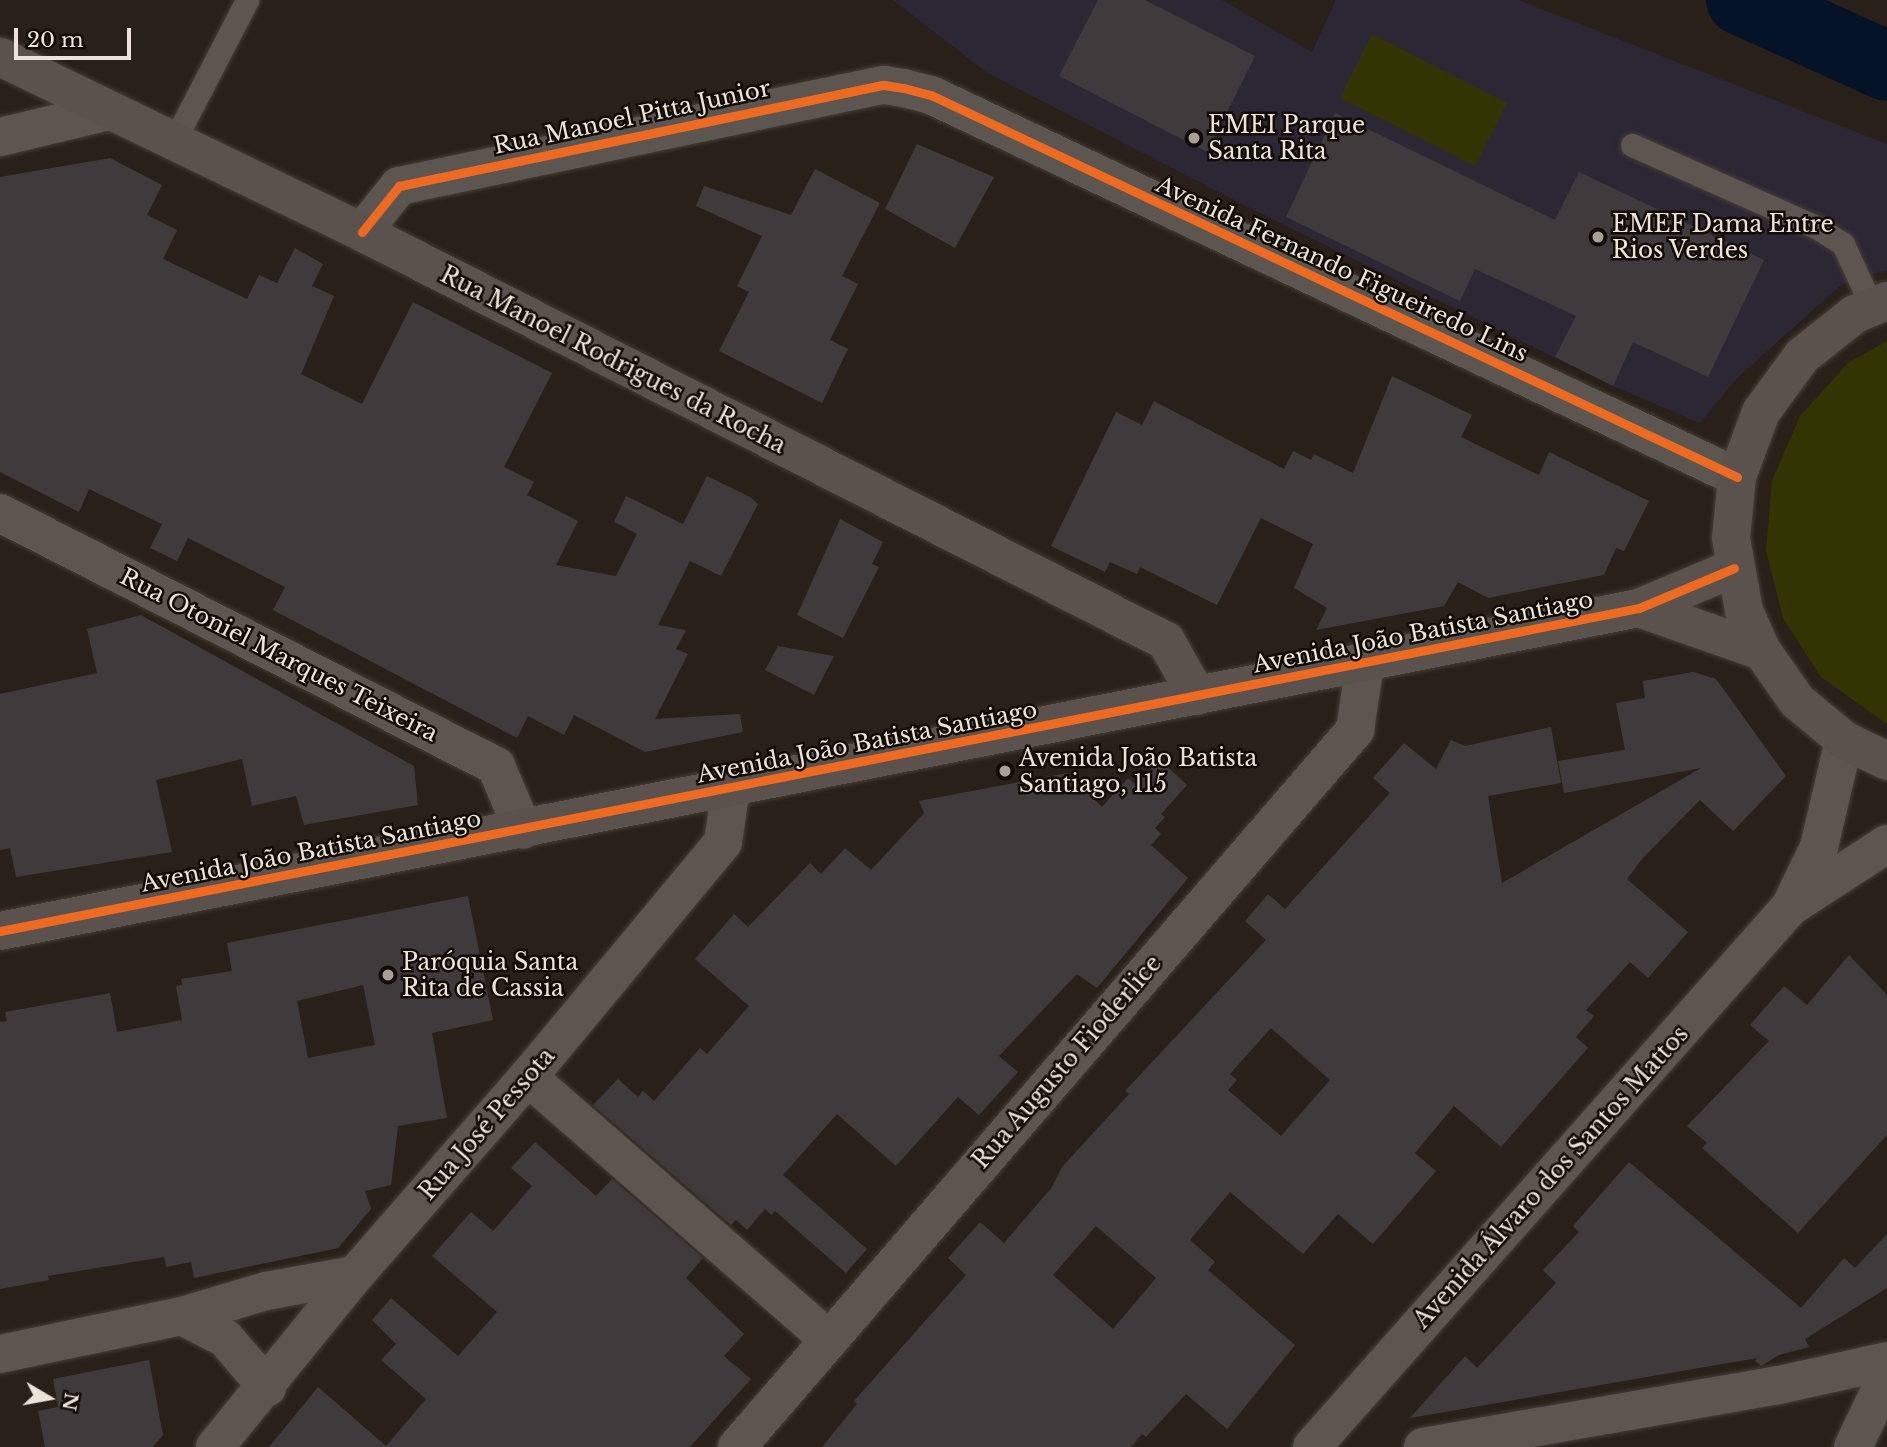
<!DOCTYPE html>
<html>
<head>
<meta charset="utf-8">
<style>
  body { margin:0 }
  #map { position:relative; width:1887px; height:1447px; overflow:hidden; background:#292119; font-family:"Libre Baskerville",serif }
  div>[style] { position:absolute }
  .education>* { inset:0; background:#2c2735 }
  .green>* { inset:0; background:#333403 }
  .river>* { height:70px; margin:-35px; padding:0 35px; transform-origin:35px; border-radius:35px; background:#041328 }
  .building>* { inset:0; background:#3f3b3c }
  .roads { filter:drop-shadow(0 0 2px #453e37) drop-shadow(0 0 2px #453e37) }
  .lane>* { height:23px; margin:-11.5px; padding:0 11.5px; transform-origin:11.5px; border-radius:11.5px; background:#5d5650 }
  .street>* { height:38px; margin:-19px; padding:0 19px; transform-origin:19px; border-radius:19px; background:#5d5650 }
  .secondary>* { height:38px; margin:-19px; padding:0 19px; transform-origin:19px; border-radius:19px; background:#5b524d }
  .cycleway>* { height:9px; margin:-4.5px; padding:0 4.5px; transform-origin:4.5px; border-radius:4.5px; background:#ed6a23 }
  .dots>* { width:19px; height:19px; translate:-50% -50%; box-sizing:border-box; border:4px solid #120c06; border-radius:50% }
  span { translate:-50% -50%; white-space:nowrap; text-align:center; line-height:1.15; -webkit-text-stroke:5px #120c06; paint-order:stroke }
  .street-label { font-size:23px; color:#ede3d9 }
  .poi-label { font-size:23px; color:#ede3d9 }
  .left { translate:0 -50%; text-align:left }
  .north { position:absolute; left:14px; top:1363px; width:70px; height:70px; -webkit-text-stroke:5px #120c06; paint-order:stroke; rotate:100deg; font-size:19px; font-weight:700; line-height:28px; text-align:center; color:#ede3d9 }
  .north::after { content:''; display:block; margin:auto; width:24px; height:32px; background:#ede3d9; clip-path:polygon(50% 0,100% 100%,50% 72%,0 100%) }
  .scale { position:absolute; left:14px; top:28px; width:117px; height:32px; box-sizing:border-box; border:4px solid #ede3d9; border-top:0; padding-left:9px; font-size:21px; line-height:24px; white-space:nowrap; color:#ede3d9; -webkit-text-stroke:5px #120c06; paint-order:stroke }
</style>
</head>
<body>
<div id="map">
  <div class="education">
    <i style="clip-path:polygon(893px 0,1222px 0,1312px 52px,1336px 0,1518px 0,1887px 144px,1887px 270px,1841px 285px,1737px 378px,1700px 423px,1613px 386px,1244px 205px,986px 72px)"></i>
  </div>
  <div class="green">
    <i style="clip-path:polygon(1372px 34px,1507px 103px,1475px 166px,1340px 98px)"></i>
    <i style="clip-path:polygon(1887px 341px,1887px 724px,1821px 677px,1783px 618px,1766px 551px,1772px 481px,1800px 416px,1848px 363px)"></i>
  </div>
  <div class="river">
    <i style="left:1741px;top:0;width:160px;rotate:24.3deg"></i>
  </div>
  <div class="building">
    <i style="clip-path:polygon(1098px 0,1145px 0,1255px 56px,1207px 152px,1059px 76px)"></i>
    <i style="clip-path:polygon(1335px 113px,1555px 220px,1579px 172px,1764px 260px,1708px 377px,1633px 342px,1613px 386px,1555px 357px,1576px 316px,1475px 269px,1460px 301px,1286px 217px)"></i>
    <i style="clip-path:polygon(917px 144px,994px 177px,955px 248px,885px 209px)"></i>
    <i style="clip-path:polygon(110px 158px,162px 185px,147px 215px,177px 230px,163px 259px,247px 299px,259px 275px,277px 283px,295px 248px,323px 264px,312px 286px,334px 296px,301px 374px,362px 404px,413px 302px,552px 373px,504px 467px,534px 482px,527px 495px,578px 521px,556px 565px,616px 576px,637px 534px,614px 522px,626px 496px,683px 524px,707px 476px,750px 497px,758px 504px,721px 576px,690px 561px,658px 625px,686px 630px,676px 649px,688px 654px,655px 719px,740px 714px,743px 732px,645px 752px,574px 715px,564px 735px,528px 716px,517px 738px,273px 610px,285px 587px,188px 538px,177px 561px,150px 548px,162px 524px,89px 489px,79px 512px,0 472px,0 177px)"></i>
    <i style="clip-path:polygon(815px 169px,880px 203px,842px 276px,858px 284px,830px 340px,848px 349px,822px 403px,719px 351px,749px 292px,737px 286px,762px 236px,696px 206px,704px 186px,791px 215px)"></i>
    <i style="clip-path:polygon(1392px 376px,1472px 415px,1461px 437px,1539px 475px,1549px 452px,1649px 501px,1624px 551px,1616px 548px,1604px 575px,1488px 598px,1458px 582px,1444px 606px,1316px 630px,1327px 608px,1294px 588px,1313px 544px,1261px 518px,1217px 605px,1140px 567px,1137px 574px,1110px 562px,1105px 572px,1051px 546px,1116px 412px,1142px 425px,1154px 401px,1284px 469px,1293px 451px,1311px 460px,1314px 454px,1353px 473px)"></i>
    <i style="clip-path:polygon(840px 519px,883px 542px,872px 564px,879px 567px,843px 638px,797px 615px)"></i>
    <i style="clip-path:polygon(141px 615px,414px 766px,418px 805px,304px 825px,296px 796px,252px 806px,242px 759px,156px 780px,172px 852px,16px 877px,10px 848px,0 850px,0 694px,97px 673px,87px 629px)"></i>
    <i style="clip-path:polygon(778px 646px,834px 656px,814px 695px,765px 670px)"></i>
    <i style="clip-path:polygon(evenodd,1693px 672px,1716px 679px,1786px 776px,1733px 831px,1700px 800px,1642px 859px,1627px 879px,1688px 932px,1648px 978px,1630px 962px,1586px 1010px,1594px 1016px,1576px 1037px,1588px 1048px,1501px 1147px,1454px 1106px,1415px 1153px,1436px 1171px,1373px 1244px,1338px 1214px,1303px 1254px,1230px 1192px,1190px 1240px,1215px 1262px,1208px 1270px,1295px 1345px,1227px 1429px,1186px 1394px,1146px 1437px,1142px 1434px,1131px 1447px,822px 1447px,857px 1404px,854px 1401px,966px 1275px,948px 1258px,980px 1222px,1004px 1243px,1052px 1187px,1062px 1167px,1129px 1094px,1125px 1091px,1266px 940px,1245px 921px,1268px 894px,1285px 909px,1390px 793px,1373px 778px,1404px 743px,1436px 769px,1451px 740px,1465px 746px,1551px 727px,1561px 783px,1488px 796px,1502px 883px,1701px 768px,1564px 793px,1558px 761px,1625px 750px,1616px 703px,1645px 698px,1643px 681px,1693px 672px,1271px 1028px,1330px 1080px,1281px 1136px,1228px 1090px,1237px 1080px,1230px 1074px,1271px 1028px,1693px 672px,1096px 1226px,1156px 1278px,1113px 1329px,1053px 1275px,1096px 1226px)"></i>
    <i style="clip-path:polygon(1160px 760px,1187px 785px,1161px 814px,1165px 817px,1155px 828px,1161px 834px,1151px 845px,1188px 878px,1097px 988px,1077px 974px,999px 1056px,1018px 1072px,979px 1115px,958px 1097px,896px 1166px,837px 1114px,783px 1175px,867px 1249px,846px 1273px,775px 1211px,772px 1215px,765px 1209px,747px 1230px,736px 1220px,731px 1225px,593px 1105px,618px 1079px,638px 1097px,643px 1091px,654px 1101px,700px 1048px,707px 1054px,749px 1006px,695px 959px,734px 914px,748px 927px,810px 863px,821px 874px,845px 848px,871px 870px,924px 813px,919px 801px,1067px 773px,1102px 807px,1128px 778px,1135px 784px)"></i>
    <i style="clip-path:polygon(evenodd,468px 896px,493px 1020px,432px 1033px,447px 1118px,398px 1126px,391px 1185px,365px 1191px,371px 1209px,338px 1248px,194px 1278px,191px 1262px,166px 1267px,164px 1257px,48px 1276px,49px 1280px,0 1289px,0 1022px,7px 1021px,5px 1012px,110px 993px,117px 1032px,182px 1020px,176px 986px,182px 985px,181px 979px,232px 971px,227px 943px,468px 896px,363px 985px,375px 1045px,308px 1058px,297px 1001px,363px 985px)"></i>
    <i style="clip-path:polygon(1849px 955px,1887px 995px,1887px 1135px,1798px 1233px,1702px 1148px,1707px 1143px,1687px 1126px,1769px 1041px,1750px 1025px,1784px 986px,1807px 1005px)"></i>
    <i style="clip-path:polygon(535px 1142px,596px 1196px,612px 1179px,703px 1258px,686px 1278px,744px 1334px,724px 1356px,751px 1379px,690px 1447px,269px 1447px,318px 1387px,386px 1446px,426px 1399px,381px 1360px,396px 1344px,372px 1320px,391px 1298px,458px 1356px,497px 1312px,432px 1256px,471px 1212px,493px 1231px,532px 1186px,511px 1168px)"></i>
    <i style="clip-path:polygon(1629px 1162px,1801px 1308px,1844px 1258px,1855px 1268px,1887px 1234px,1887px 1288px,1805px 1339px,1809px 1347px,1779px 1355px,1761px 1366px,1755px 1361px,1757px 1358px,1410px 1418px,1465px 1356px,1477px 1368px,1556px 1283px,1543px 1270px,1579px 1232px,1573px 1226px)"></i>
    <i style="clip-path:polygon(149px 1360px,163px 1435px,153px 1447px,45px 1447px,38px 1411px,58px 1407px,53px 1379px)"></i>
  </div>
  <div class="roads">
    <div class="lane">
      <i style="left:173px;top:143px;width:161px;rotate:-62.6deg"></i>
      <i style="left:1632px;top:145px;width:201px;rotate:24deg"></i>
      <i style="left:1816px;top:227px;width:32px;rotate:32deg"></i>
      <i style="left:1843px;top:244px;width:69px;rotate:65.3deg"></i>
    </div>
    <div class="street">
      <i style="left:0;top:137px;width:112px;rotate:-13.4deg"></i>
      <i style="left:362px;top:232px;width:59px;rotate:-51.2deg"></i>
      <i style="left:399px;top:186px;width:495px;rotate:-11.8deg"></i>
      <i style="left:884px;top:85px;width:20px;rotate:9deg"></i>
      <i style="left:904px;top:88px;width:28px;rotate:15deg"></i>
      <i style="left:931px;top:95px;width:892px;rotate:25.36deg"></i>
      <i style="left:0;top:513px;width:557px;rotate:27.03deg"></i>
      <i style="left:496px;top:766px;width:69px;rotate:67.1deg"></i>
      <i style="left:1790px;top:907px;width:67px;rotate:-64.2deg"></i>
      <i style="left:1819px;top:847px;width:110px;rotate:-76.8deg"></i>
      <i style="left:528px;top:1077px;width:397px;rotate:41.1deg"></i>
      <i style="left:182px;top:1316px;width:48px;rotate:27.1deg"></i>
      <i style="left:225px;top:1338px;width:65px;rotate:49.4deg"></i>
      <i style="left:0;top:1354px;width:186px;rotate:-11.8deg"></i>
      <i style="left:182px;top:1316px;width:88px;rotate:-16.6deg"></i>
      <i style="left:266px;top:1291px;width:90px;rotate:-10.2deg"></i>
      <i style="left:215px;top:1447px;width:222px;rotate:-50.9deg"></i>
      <i style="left:355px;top:1275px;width:263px;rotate:-48.9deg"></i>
      <i style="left:528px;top:1077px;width:305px;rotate:-50.3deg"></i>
      <i style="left:723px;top:842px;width:55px;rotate:-81.6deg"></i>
      <i style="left:737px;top:1447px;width:947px;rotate:-49.24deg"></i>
      <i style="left:1355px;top:730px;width:68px;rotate:-81.5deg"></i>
      <i style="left:1312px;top:1447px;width:721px;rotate:-48.49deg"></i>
      <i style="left:1790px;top:907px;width:116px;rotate:-33deg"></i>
      <i style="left:1423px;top:1447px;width:361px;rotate:-9.9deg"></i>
      <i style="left:1779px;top:1385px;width:111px;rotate:-12.5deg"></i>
      <i style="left:1853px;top:1447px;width:79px;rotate:-64.4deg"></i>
    </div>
    <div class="secondary">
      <i style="left:0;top:57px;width:402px;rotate:25.8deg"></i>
      <i style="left:362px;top:232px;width:902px;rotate:26.96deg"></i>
      <i style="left:1166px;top:641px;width:63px;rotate:60.6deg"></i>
      <i style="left:1887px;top:301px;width:35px;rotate:158deg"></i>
      <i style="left:1855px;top:314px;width:68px;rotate:141.6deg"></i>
      <i style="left:1802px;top:356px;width:69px;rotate:126.2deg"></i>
      <i style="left:1761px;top:412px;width:69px;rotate:110.3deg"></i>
      <i style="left:1737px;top:477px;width:61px;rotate:95.6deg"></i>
      <i style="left:1731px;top:538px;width:74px;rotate:79.9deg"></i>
      <i style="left:1744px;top:611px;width:44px;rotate:65.8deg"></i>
      <i style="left:1762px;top:651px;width:61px;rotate:55deg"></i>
      <i style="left:1797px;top:701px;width:61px;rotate:39.7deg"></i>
      <i style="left:1844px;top:740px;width:48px;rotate:26deg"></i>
      <i style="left:1639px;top:608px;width:130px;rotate:19.3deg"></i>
      <i style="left:0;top:931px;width:1671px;rotate:-11.15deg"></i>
      <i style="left:1639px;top:608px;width:103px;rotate:-22.8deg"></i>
    </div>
  </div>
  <div class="cycleway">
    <i style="left:362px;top:232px;width:59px;rotate:-51.2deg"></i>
    <i style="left:399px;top:186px;width:495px;rotate:-11.8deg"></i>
    <i style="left:884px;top:85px;width:20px;rotate:9deg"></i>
    <i style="left:904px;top:88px;width:28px;rotate:15deg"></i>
    <i style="left:931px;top:95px;width:892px;rotate:25.36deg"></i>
    <i style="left:0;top:931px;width:1671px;rotate:-11.15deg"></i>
    <i style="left:1639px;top:608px;width:103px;rotate:-22.8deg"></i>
  </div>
  <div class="dots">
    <i style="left:1194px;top:138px;background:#a89f96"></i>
    <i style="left:1598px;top:237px;background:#a89f96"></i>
    <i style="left:1005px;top:771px;background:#a89f96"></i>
    <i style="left:388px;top:975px;background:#a89f96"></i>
  </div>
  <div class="street-label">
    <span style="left:632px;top:117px;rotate:-12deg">Rua Manoel Pitta Junior</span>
    <span style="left:1342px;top:269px;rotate:25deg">Avenida Fernando Figueiredo Lins</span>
    <span style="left:613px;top:360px;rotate:27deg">Rua Manoel Rodrigues da Rocha</span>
    <span style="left:1423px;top:632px;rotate:-11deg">Avenida João Batista Santiago</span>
    <span style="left:279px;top:655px;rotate:27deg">Rua Otoniel Marques Teixeira</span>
    <span style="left:867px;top:742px;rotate:-11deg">Avenida João Batista Santiago</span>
    <span style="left:311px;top:851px;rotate:-11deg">Avenida João Batista Santiago</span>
    <span style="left:1067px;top:1062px;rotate:-49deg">Rua Augusto Fioderlice</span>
    <span style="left:487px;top:1124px;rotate:-49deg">Rua José Pessota</span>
    <span style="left:1551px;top:1177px;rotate:-48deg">Avenida Álvaro dos Santos Mattos</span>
  </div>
  <div class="poi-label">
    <span class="left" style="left:1208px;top:138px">EMEI Parque<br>Santa Rita</span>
    <span class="left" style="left:1612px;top:237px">EMEF Dama Entre<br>Rios Verdes</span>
    <span class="left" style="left:1019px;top:771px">Avenida João Batista<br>Santiago, 115</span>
    <span class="left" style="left:402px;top:975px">Paróquia Santa<br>Rita de Cassia</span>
  </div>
  <div class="north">N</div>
  <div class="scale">20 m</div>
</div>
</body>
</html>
